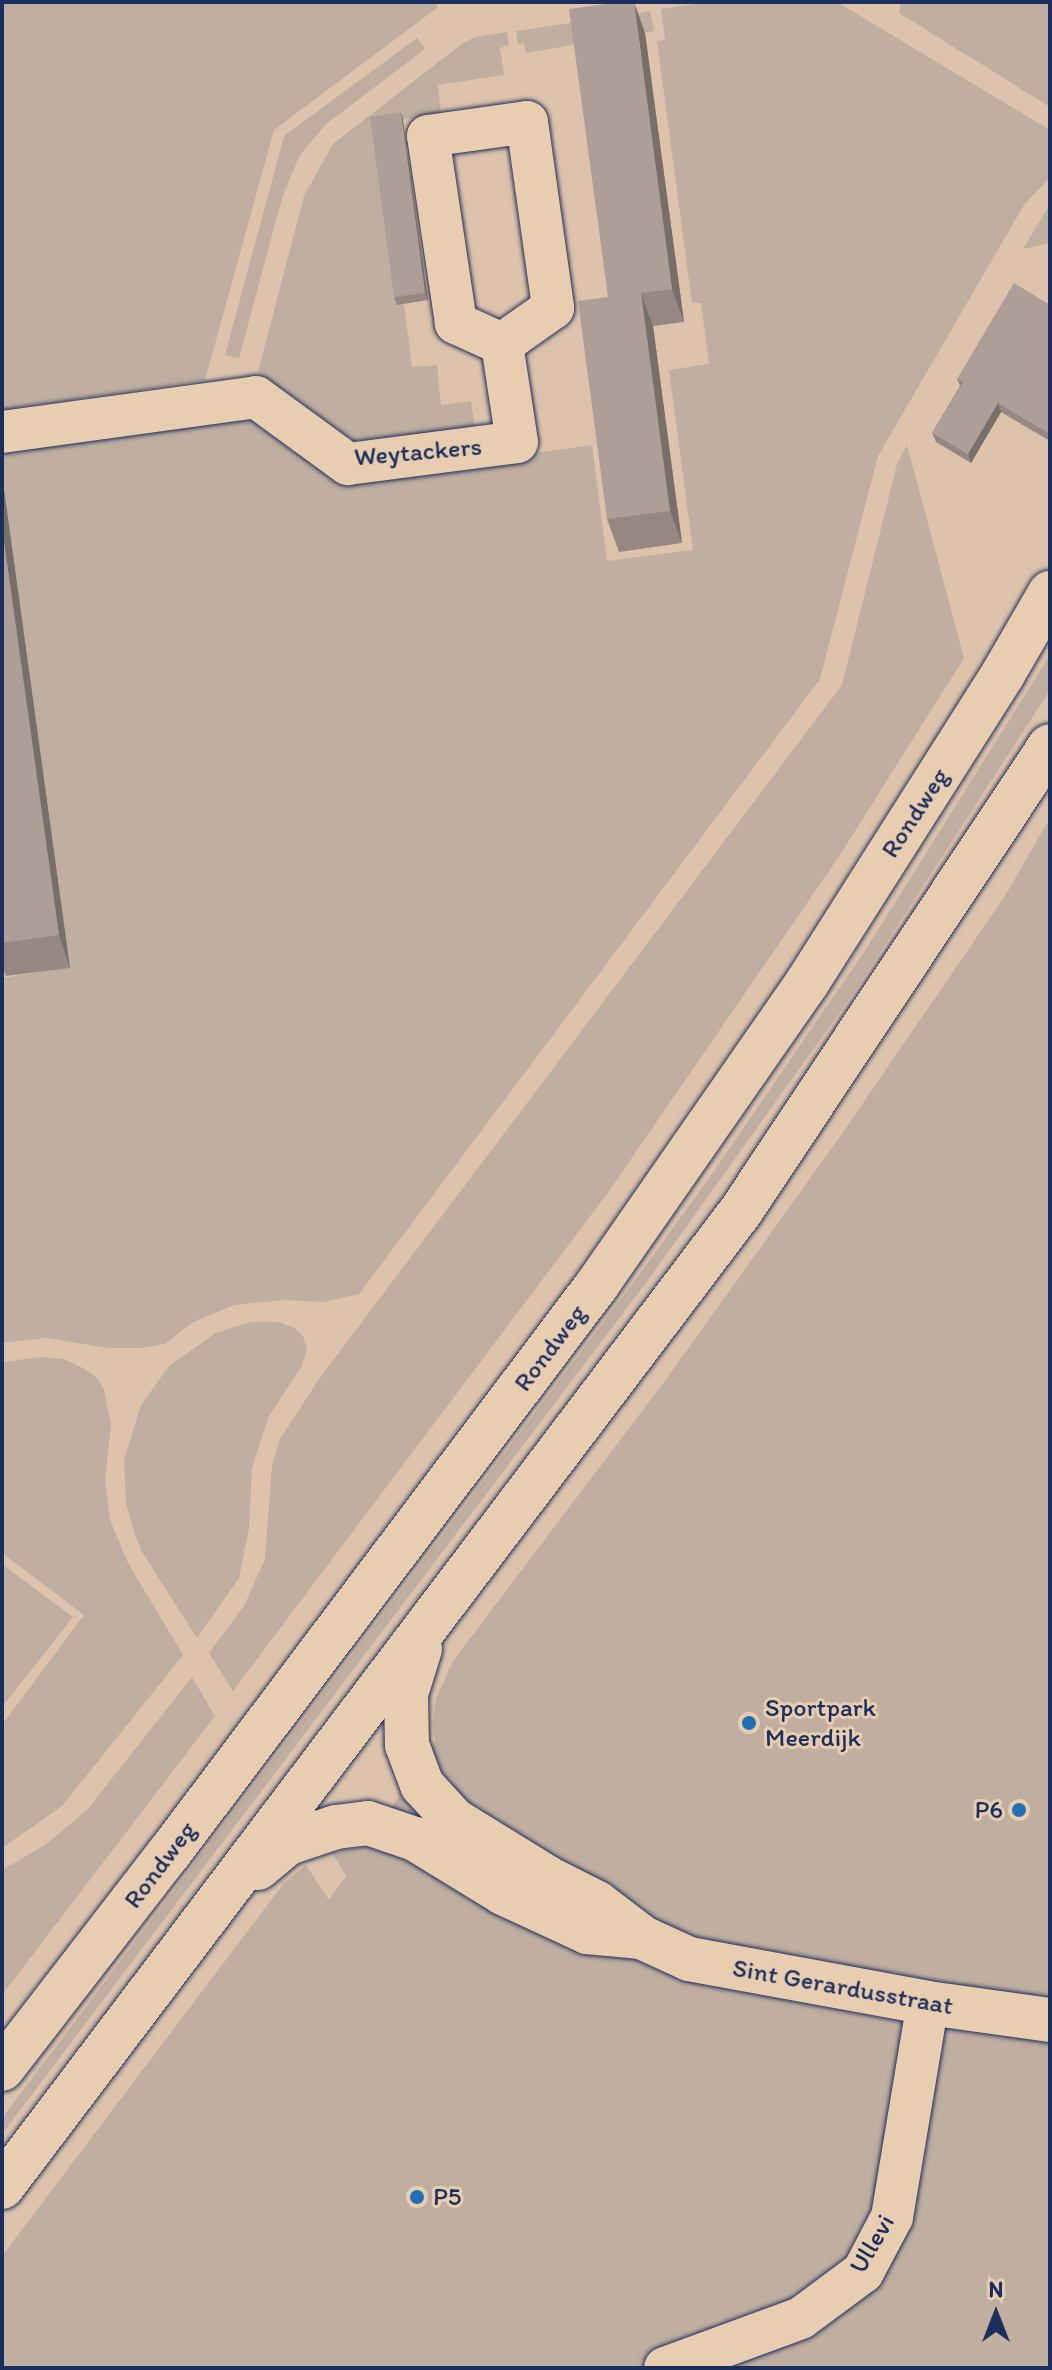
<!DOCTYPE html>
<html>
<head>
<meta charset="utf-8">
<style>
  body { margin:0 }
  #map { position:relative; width:1052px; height:2370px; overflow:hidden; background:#ddc3ab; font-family:Itim,sans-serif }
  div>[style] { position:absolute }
  .green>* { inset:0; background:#c0aea0 }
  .roads { filter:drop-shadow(0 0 2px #1b2f5e) drop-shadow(0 0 2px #1b2f5e) }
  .street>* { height:42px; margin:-21px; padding:0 21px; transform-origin:21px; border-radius:21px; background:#e9cdb0 }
  .secondary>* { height:44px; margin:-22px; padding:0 22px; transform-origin:22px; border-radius:22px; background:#e9cdb0 }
  .primary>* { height:44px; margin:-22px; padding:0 22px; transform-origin:22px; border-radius:22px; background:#e9cdb0 }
  .wall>* { inset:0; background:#958883 }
  .shaded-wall>* { inset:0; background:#796f6a }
  .building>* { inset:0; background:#ad9e98 }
  .dots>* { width:22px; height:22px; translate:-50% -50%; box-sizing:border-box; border:4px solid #e9cdb0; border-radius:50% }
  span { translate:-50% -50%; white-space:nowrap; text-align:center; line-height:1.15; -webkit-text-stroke:6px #e9cdb0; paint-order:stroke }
  .street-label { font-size:26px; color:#1b2f5e }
  .poi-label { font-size:26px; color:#1b2f5e }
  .left { translate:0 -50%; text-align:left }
  .right { translate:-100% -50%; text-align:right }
  .frame { position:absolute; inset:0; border:4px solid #1b2f5e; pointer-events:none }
  .north { position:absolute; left:956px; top:2274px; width:80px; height:80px; -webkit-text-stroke:6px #e9cdb0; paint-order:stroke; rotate:0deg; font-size:22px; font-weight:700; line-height:32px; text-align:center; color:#1b2f5e }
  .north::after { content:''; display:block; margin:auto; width:28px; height:36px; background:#1b2f5e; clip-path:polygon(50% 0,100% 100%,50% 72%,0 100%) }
</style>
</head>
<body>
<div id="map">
  <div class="green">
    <i style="clip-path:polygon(2px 2px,436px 2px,437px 8px,274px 130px,205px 380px,2px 410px)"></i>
    <i style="clip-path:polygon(709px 2px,837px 2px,1050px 130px,1050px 177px,1024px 205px,878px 456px,820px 679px,359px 1294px,324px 1302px,285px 1300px,234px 1305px,193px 1322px,165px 1344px,141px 1348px,108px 1348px,46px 1338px,2px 1343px,2px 978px,70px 967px,2px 476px,2px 453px,243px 419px,259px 422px,271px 429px,335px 481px,592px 445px,607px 561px,693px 550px,669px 370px,709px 364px,701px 303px,692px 303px,657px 41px,665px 40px,661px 9px)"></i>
    <i style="clip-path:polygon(901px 2px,1050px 2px,1050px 107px,899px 13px)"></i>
    <i style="clip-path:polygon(650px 11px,654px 31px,526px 53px,524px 43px,518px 44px,516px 31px)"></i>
    <i style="clip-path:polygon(507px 32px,509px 45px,500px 48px,504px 75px,438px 85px,441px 114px,373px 124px,397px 304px,404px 304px,412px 367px,437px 365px,441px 405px,471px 401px,475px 429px,358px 445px,264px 383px,258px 372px,304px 196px,333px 144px,463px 43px,475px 37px)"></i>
    <i style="clip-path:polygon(417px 38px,425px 49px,326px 124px,300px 155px,283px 195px,239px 358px,225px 355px,284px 136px)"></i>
    <i style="clip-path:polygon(1050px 205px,1050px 243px,1023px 249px,1042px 217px)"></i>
    <i style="clip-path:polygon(907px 445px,964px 658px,840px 855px,609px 1191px,233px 1691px,209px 1653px,244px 1606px,265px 1559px,272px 1465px,280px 1439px,319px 1379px,842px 685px,897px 464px)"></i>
    <i style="clip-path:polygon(1050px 655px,1050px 690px,855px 991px,649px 1279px,2px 2134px,2px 2118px,639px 1275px,714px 1171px,864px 952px)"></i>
    <i style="clip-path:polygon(1050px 818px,1050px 2368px,2px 2368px,2px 2256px,284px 1883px,306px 1865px,329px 1900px,346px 1876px,332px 1853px,366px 1846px,435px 1742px,433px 1723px,436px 1698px,453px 1661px,667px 1378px,839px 1138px,1005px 896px)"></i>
    <i style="clip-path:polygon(250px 1322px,279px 1322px,294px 1328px,303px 1336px,307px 1349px,301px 1367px,268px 1418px,252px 1468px,249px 1528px,239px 1578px,197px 1638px,142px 1552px,134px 1532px,126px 1503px,124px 1460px,141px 1405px,169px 1366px,216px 1333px)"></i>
    <i style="clip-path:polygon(41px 1357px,64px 1359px,85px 1369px,97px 1378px,104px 1389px,111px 1425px,105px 1480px,110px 1520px,128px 1563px,183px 1655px,62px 1806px,2px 1848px,2px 1725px,84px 1615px,2px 1553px,2px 1362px)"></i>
    <i style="clip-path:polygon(2px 1564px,73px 1617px,2px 1707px)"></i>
    <i style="clip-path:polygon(192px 1677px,215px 1716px,2px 1995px,2px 1870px,45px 1845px,87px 1810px)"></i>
  </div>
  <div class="roads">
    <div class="street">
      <i style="left:527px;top:122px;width:188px;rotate:82deg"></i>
      <i style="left:553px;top:308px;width:62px;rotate:144.8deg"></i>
      <i style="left:502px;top:344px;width:51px;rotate:-155.5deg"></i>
      <i style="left:456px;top:323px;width:189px;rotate:-98.5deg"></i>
      <i style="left:428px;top:136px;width:100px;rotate:-8deg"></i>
      <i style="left:2px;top:432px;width:256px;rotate:-7.8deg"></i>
      <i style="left:256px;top:397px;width:114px;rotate:36.1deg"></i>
      <i style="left:348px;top:464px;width:170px;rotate:-7.4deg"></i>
      <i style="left:517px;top:442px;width:99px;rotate:-98.7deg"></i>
      <i style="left:665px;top:2368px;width:145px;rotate:-20.2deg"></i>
      <i style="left:801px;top:2318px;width:77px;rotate:-36.6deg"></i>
      <i style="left:863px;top:2272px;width:62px;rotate:-62.2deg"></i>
      <i style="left:892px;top:2217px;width:217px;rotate:-80.5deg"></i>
    </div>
    <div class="secondary">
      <i style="left:641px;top:1937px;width:53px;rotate:24.6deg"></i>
      <i style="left:689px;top:1959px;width:243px;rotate:10.4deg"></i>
      <i style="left:928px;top:2003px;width:123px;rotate:7.9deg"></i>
    </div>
    <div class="primary">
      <i style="left:420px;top:1649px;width:47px;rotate:107.3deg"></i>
      <i style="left:406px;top:1694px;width:51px;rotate:88.9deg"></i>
      <i style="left:407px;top:1745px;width:43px;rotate:69.4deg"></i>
      <i style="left:422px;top:1785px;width:47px;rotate:47.6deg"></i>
      <i style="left:454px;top:1820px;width:110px;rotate:31.7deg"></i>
      <i style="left:548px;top:1878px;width:55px;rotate:27deg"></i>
      <i style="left:597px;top:1903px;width:53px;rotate:37.3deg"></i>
      <i style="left:258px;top:1868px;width:39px;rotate:-40deg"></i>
      <i style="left:288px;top:1843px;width:51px;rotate:-18.4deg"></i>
      <i style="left:336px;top:1827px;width:32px;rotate:-7deg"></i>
      <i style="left:368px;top:1823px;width:50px;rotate:18.8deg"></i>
      <i style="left:415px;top:1839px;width:103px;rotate:31.5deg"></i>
      <i style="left:503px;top:1893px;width:93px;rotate:24.9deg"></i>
      <i style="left:587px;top:1932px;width:54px;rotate:5.3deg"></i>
      <i style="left:2px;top:2069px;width:274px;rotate:-52.3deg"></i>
      <i style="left:170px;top:1852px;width:710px;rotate:-53.02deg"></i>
      <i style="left:597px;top:1285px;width:368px;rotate:-55.2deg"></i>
      <i style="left:807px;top:983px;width:366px;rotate:-57.6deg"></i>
      <i style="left:1003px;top:674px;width:94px;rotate:-59.9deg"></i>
      <i style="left:2px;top:2187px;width:1224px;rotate:-52.87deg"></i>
      <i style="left:741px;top:1211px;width:558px;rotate:-56.4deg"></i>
    </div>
  </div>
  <div class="wall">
    <i style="clip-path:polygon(645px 33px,684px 322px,653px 326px,682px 543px,619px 552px,607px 519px,608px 297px)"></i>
    <i style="clip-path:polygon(401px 112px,403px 120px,428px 300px,397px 305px,394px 297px)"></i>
    <i style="clip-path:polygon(1050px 305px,1050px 441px,1001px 412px,971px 463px,936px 442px,932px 433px,960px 386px,957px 379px)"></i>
    <i style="clip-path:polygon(2px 475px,70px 968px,6px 976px,2px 967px)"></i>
  </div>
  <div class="shaded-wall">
    <i style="clip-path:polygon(634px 2px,645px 33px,684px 322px,672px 289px)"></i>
    <i style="clip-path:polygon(401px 112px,403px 120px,428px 300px,425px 293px)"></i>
    <i style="clip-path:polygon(641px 293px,653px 326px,682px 543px,670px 511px)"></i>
    <i style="clip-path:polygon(998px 403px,1001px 412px,971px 463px,968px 454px)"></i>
    <i style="clip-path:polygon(2px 475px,70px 968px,59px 935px,2px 527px)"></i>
  </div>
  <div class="building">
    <i style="clip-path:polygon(621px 2px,634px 2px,672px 289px,641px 293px,670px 511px,607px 519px,578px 301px,608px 297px,569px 9px)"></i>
    <i style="clip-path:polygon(401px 112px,425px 293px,394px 297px,370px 117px)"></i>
    <i style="clip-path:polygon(1014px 283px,1050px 305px,1050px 434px,998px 403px,968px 454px,932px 433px,963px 382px,957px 379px)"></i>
    <i style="clip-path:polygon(2px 527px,59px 935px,2px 943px)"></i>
  </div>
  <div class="dots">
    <i style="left:749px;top:1723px;background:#1f6fb2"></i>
    <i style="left:1019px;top:1810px;background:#1f6fb2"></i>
    <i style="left:417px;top:2197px;background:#1f6fb2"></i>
  </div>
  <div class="street-label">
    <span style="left:418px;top:452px;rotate:-5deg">Weytackers</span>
    <span style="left:915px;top:813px;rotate:-57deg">Rondweg</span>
    <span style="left:550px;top:1348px;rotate:-53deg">Rondweg</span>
    <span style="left:160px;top:1865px;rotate:-53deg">Rondweg</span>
    <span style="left:843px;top:1987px;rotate:10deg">Sint Gerardusstraat</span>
    <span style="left:872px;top:2244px;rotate:-60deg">Ullevi</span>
  </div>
  <div class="poi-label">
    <span class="left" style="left:765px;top:1723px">Sportpark<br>Meerdijk</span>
    <span class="right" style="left:1003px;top:1810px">P6</span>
    <span class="left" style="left:433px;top:2197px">P5</span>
  </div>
  <div class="frame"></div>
  <div class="north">N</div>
</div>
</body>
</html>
